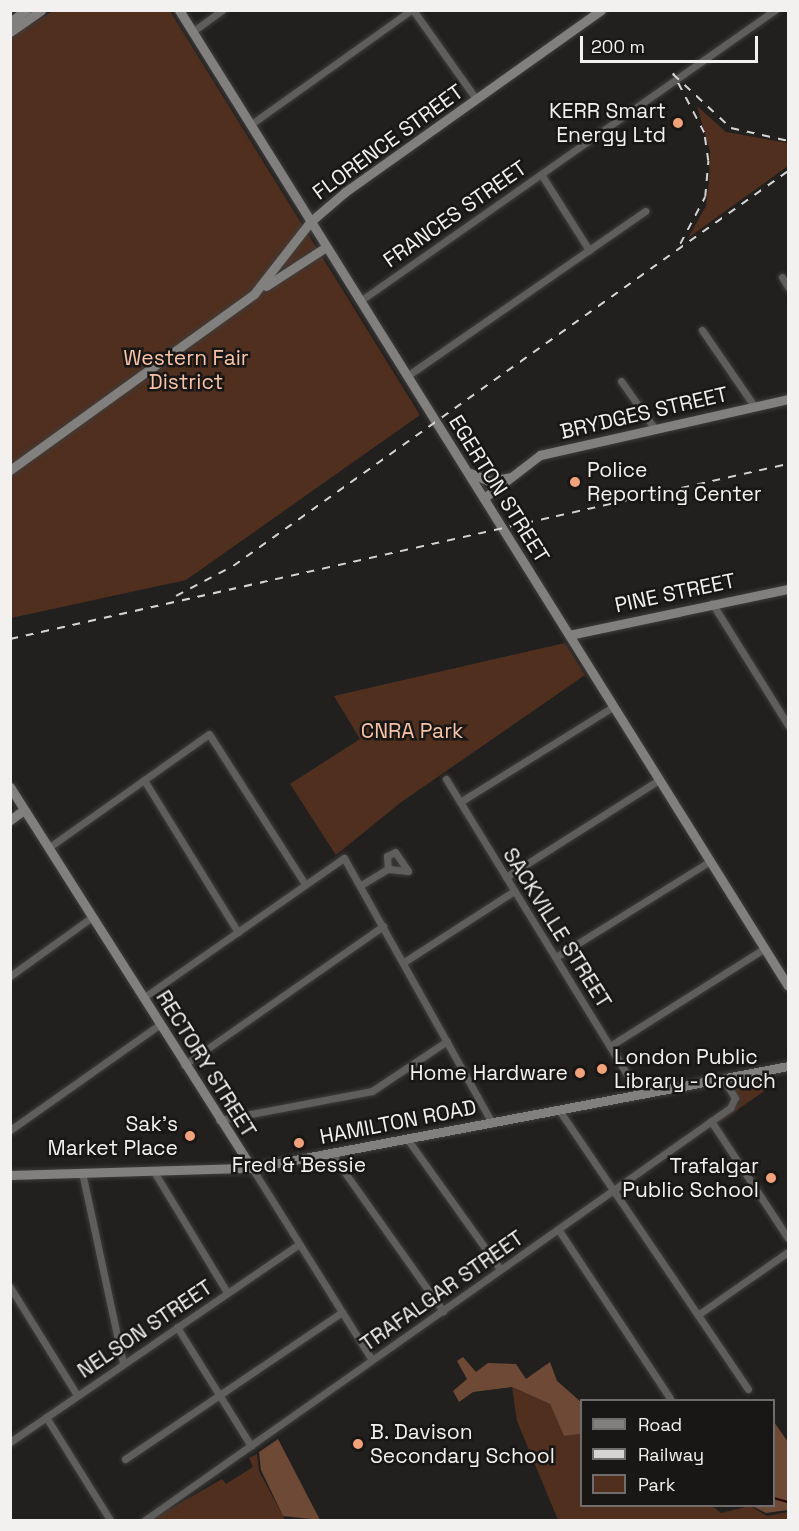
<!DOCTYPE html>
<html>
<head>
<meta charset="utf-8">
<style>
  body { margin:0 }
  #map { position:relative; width:799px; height:1531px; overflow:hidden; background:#22201f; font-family:"Space Grotesk",sans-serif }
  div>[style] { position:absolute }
  .green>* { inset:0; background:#502f1f }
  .forest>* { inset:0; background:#6e4936 }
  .stream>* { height:1.5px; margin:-0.75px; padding:0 0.75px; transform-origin:0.75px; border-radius:0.75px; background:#230500 }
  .roads { filter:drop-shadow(0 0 2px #3f3d3c) drop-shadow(0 0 2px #3f3d3c) }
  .street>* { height:7px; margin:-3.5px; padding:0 3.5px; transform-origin:3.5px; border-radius:3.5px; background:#5f5e5d }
  .secondary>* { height:9px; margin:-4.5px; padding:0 4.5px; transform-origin:4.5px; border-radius:4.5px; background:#82807f }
  .rail>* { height:1.5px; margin-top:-0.75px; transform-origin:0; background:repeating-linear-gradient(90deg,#d6d4d3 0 8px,transparent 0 16px) }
  .dots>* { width:16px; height:16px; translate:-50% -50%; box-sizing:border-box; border:3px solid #191716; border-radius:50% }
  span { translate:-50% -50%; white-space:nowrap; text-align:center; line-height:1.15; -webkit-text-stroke:5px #191716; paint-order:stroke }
  .poi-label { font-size:21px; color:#f3f1f0 }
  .right { translate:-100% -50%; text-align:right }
  .left { translate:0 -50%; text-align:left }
  .street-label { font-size:21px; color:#f3f1f0 }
  .park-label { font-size:21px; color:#f8c3a8 }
  .frame { position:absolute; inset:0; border:12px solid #f3f1f0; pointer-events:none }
  .legend { position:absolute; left:580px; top:1399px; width:195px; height:108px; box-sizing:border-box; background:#191716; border:2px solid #706e6d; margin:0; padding:8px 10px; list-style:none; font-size:18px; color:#f3f1f0 }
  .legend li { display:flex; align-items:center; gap:12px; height:30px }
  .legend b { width:30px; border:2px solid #706e6d }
  .scale { position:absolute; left:580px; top:36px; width:178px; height:27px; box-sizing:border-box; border:3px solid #f3f1f0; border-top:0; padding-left:8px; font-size:18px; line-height:21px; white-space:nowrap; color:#f3f1f0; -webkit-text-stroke:4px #191716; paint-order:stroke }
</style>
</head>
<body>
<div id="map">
  <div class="green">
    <i style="clip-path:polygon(53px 11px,170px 11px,420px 415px,186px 580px,11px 618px,10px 37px)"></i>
    <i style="clip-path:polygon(697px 106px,726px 132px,788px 143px,788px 166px,688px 238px,706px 206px,709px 182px,710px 151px)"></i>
    <i style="clip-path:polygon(565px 643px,585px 675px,400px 803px,336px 855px,290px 784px,360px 739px,334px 696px)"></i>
    <i style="clip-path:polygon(765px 1079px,770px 1087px,717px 1124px,739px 1103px,734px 1086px)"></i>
    <i style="clip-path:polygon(512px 1387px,550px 1404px,564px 1436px,581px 1434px,582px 1506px,712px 1506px,721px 1513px,750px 1506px,767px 1516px,788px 1512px,788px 1520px,558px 1520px,517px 1421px)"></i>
    <i style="clip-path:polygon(257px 1454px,259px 1471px,285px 1520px,151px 1520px,222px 1479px,226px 1484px,253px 1467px,249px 1458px)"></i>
  </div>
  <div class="forest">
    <i style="clip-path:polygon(463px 1357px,476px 1372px,488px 1363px,516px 1364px,526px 1379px,550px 1362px,557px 1381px,581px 1402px,581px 1434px,564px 1436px,550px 1404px,512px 1387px,473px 1392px,459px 1402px,453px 1391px,467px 1379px,457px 1361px)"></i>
    <i style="clip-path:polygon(774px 1422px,788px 1442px,788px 1510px,766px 1513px,752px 1506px,774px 1506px)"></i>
    <i style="clip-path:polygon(278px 1439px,320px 1520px,283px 1516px,261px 1470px,259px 1452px)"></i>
  </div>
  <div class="stream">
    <i style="left:774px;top:1498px;width:15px;rotate:16deg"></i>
  </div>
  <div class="roads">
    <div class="street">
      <i style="left:413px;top:10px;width:109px;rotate:54.7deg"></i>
      <i style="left:192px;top:32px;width:37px;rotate:-36deg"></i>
      <i style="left:250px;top:125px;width:198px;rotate:-35.5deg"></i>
      <i style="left:541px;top:174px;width:90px;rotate:57.7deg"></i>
      <i style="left:782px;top:277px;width:12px;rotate:59deg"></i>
      <i style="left:360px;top:301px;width:507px;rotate:-35.04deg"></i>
      <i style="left:702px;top:330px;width:93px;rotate:55.5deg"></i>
      <i style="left:407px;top:376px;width:290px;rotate:-34.7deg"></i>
      <i style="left:621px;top:381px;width:59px;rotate:54.7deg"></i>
      <i style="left:712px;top:603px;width:144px;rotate:58.1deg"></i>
      <i style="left:446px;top:779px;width:371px;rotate:58.5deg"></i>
      <i style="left:144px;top:780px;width:179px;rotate:58.3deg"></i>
      <i style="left:460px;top:802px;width:181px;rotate:-31.9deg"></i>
      <i style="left:48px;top:848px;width:197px;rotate:-35.3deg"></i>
      <i style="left:209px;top:734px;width:178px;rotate:57.4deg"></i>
      <i style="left:506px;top:877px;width:181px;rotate:-32.4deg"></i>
      <i style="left:361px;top:885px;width:31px;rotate:-31deg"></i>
      <i style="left:388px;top:869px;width:20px;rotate:6deg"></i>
      <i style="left:408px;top:871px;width:23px;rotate:-124deg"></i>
      <i style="left:395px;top:852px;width:9px;rotate:153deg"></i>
      <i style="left:387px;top:856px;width:13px;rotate:86deg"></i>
      <i style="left:556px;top:957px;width:181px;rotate:-31.9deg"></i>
      <i style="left:404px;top:962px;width:131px;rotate:-32.8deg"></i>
      <i style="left:10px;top:976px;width:101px;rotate:-35.7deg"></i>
      <i style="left:143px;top:998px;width:245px;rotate:-34.9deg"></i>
      <i style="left:344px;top:858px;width:304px;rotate:60.8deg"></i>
      <i style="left:610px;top:1046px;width:183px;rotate:-32.3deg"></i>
      <i style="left:184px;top:1065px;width:243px;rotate:-34.9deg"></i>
      <i style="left:559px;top:1110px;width:337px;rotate:55.9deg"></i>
      <i style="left:219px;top:1120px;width:156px;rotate:-10.7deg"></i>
      <i style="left:372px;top:1091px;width:90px;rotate:-33.7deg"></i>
      <i style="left:711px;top:1121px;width:140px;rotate:56.7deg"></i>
      <i style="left:10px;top:1130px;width:182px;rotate:-35.2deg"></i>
      <i style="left:408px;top:1140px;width:158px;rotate:54.5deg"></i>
      <i style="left:331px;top:1153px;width:194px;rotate:54.7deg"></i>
      <i style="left:252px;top:1168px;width:226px;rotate:58deg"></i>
      <i style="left:153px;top:1170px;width:143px;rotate:58.8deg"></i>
      <i style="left:82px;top:1172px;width:195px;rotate:77.9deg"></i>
      <i style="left:558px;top:1229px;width:203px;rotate:56.5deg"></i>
      <i style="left:10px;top:1287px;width:127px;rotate:58.2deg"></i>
      <i style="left:699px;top:1314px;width:108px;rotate:-34.9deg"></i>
      <i style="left:177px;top:1327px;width:140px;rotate:58.1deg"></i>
      <i style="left:46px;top:1417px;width:121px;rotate:58.1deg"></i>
      <i style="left:10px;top:1442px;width:350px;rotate:-34.4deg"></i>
      <i style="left:125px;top:1459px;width:262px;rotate:-34.1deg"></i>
      <i style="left:145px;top:1520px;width:716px;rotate:-35.16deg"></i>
      <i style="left:730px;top:1108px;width:11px;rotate:-63deg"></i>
      <i style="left:735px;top:1098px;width:22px;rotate:-122deg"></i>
    </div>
    <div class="secondary">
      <i style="left:179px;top:10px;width:1150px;rotate:58.04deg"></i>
      <i style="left:10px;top:22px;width:20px;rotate:-37deg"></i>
      <i style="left:10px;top:32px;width:38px;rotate:-35deg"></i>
      <i style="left:266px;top:286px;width:72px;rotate:-33deg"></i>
      <i style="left:10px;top:470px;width:301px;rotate:-35.8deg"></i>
      <i style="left:254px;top:294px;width:91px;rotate:-52.1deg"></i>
      <i style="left:310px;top:222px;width:46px;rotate:-40.6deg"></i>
      <i style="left:345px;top:192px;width:314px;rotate:-35.4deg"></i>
      <i style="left:470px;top:473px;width:21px;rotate:23deg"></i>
      <i style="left:489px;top:481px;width:22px;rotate:-10deg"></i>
      <i style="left:484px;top:498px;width:71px;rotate:-37.5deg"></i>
      <i style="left:540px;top:455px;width:254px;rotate:-12.7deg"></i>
      <i style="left:569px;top:635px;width:224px;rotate:-11.9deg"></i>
      <i style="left:10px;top:787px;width:451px;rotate:57.6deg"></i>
      <i style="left:10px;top:820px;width:17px;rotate:-36deg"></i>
      <i style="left:10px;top:1175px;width:242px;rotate:-1.7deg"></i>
      <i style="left:252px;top:1168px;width:546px;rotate:-10.77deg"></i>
    </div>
  </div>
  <div class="rail">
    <i style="left:680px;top:244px;width:53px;rotate:-62deg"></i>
    <i style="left:705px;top:197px;width:36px;rotate:-85deg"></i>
    <i style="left:708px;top:161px;width:28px;rotate:-98deg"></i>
    <i style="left:704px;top:133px;width:67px;rotate:-117.7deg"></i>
    <i style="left:673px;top:74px;width:79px;rotate:43deg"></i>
    <i style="left:731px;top:128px;width:58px;rotate:12.8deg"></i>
    <i style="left:176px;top:596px;width:64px;rotate:-27.8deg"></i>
    <i style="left:233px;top:566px;width:681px;rotate:-35.44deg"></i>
    <i style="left:10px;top:639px;width:797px;rotate:-12.68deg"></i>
  </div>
  <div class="dots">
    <i style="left:678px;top:123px;background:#f0a27a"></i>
    <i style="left:575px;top:482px;background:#f0a27a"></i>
    <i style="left:602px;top:1069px;background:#f0a27a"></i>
    <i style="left:580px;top:1073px;background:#f0a27a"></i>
    <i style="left:190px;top:1136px;background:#f0a27a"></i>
    <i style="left:299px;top:1143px;background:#f0a27a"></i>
    <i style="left:771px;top:1178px;background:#f0a27a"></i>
    <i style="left:358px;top:1444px;background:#f0a27a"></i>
  </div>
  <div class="poi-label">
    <span class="right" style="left:666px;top:123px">KERR Smart<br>Energy Ltd</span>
    <span class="left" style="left:587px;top:482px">Police<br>Reporting Center</span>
    <span class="left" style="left:614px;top:1069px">London Public<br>Library - Crouch</span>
    <span class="right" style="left:568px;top:1073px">Home Hardware</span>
    <span class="right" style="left:178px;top:1136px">Sak's<br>Market Place</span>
    <span style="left:299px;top:1165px">Fred &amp; Bessie</span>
    <span class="right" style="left:759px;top:1178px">Trafalgar<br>Public School</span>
    <span class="left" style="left:370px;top:1444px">B. Davison<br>Secondary School</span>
  </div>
  <div class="street-label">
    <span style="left:388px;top:142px;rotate:-36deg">FLORENCE STREET</span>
    <span style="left:455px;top:214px;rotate:-35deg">FRANCES STREET</span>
    <span style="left:644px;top:413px;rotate:-13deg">BRYDGES STREET</span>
    <span style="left:499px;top:489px;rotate:58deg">EGERTON STREET</span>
    <span style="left:675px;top:593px;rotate:-12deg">PINE STREET</span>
    <span style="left:557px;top:928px;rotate:58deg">SACKVILLE STREET</span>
    <span style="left:206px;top:1064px;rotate:58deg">RECTORY STREET</span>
    <span style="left:398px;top:1122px;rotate:-11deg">HAMILTON ROAD</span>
    <span style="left:442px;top:1291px;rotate:-35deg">TRAFALGAR STREET</span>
    <span style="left:145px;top:1329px;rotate:-34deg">NELSON STREET</span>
  </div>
  <div class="park-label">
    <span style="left:186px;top:370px">Western Fair<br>District</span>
    <span style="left:412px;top:731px">CNRA Park</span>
  </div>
  <div class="frame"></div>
  <ul class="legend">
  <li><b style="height:8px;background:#82807f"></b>Road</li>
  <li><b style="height:8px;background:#d6d4d3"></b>Railway</li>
  <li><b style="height:16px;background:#502f1f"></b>Park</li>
  </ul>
  <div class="scale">200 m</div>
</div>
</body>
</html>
